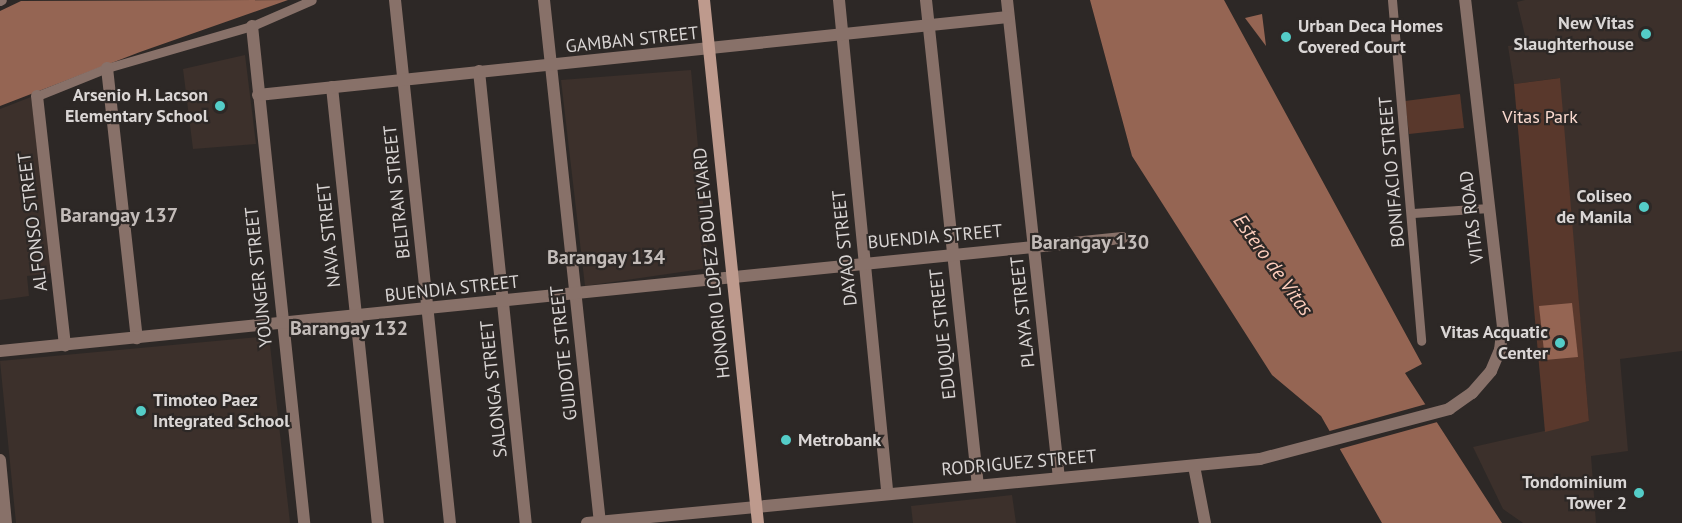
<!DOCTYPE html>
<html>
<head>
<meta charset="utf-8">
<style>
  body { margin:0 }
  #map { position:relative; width:1682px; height:523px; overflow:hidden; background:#2d2826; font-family:"PT Sans",sans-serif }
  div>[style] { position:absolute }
  .built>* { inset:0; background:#3c302b }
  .green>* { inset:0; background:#59382c }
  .water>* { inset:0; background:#956553 }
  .pier>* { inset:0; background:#2d2826 }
  .pedestrian>* { height:9px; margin:-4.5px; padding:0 4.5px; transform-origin:4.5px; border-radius:4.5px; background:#887169 }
  .minor>* { height:12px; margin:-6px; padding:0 6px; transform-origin:6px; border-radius:6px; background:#887169 }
  .tertiary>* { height:12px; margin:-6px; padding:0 6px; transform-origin:6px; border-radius:6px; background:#887169 }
  .secondary>* { height:12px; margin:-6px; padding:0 6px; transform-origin:6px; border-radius:6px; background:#be9a8d }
  .dots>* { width:16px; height:16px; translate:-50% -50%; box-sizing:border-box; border:3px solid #2d2826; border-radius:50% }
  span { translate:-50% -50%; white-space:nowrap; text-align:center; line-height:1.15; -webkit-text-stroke:4.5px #2d2826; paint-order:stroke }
  .poi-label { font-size:18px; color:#dad6d5; font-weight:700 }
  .right { translate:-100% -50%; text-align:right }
  .left { translate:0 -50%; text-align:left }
  .street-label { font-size:18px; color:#dad6d5 }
  .park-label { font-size:18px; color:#fbdacf }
  .neighbourhood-label { font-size:20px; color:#c3bcb9; font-weight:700 }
  .water-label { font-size:20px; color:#fdcdbc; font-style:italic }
</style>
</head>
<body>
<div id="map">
  <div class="built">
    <i style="clip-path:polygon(1525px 0,1682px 0,1682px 351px,1620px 359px,1628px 451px,1591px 456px,1596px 523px,1523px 523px,1503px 509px,1473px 447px,1589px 421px,1559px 78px,1514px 84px,1508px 46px,1527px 44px,1517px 2px)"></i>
    <i style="clip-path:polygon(245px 55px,256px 144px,193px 149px,183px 69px)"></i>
    <i style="clip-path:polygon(691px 70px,709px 268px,585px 286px,561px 80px)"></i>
    <i style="clip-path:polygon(31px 97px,53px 273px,27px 276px,29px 296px,0 300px,0 109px)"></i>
    <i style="clip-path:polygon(269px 336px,290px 523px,16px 523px,0 361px)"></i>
    <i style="clip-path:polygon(1012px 495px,1016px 523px,913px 523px,911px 506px)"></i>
  </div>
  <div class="green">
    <i style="clip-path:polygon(1560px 78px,1589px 421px,1545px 432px,1514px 84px)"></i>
    <i style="clip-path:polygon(1460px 94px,1464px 128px,1409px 134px,1405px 101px)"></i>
  </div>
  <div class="water">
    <i style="clip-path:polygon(288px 0,140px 52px,0 106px,0 11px,21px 1px)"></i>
    <i style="clip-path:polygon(1090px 0,1224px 0,1422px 364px,1405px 373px,1502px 523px,1382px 523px,1321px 416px,1272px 375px,1132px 156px)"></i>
    <i style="clip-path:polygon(1262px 14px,1266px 46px,1245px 18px)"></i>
    <i style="clip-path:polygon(1572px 303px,1578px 357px,1545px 360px,1539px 306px)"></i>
  </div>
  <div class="pier">
    <i style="clip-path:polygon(1430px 403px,1441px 421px,1336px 450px,1326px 432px)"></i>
  </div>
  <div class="pedestrian">
    <i style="left:1392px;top:0;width:342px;rotate:85.1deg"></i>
    <i style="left:0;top:1px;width:2px;rotate:-27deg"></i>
    <i style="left:37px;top:96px;width:75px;rotate:-21.8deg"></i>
    <i style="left:107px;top:68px;width:151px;rotate:-16.2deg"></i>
    <i style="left:252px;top:26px;width:65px;rotate:-23.4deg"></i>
    <i style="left:1413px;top:213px;width:76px;rotate:-3.8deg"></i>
  </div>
  <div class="minor">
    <i style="left:395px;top:0;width:526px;rotate:84deg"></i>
    <i style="left:544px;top:0;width:526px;rotate:83.89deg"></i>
    <i style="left:839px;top:0;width:495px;rotate:84.4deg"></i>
    <i style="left:926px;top:0;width:488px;rotate:83.9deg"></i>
    <i style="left:1007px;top:0;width:480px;rotate:83.8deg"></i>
    <i style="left:252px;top:26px;width:500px;rotate:84deg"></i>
    <i style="left:107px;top:68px;width:272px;rotate:83.7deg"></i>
    <i style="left:479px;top:71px;width:454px;rotate:84.1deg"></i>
    <i style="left:332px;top:87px;width:438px;rotate:84deg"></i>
    <i style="left:258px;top:95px;width:754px;rotate:-5.94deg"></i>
    <i style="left:37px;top:96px;width:251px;rotate:83.6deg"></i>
    <i style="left:0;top:351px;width:1128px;rotate:-5.75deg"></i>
    <i style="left:1194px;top:466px;width:58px;rotate:79.1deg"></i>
  </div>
  <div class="tertiary">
    <i style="left:0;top:460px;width:63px;rotate:84.6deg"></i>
    <i style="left:587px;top:523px;width:676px;rotate:-5.43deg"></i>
    <i style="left:1260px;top:459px;width:196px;rotate:-14.8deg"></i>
    <i style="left:1449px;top:409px;width:28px;rotate:-35deg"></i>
    <i style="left:1472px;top:393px;width:29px;rotate:-49deg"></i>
    <i style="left:1491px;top:371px;width:23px;rotate:-67deg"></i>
    <i style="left:1500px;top:350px;width:23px;rotate:-83deg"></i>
    <i style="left:1503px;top:327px;width:329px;rotate:-96.6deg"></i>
  </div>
  <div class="secondary">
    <i style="left:704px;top:0;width:526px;rotate:84.11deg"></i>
  </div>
  <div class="dots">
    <i style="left:1646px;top:34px;background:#54cdc8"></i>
    <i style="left:1286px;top:37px;background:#54cdc8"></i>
    <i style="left:220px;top:106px;background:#54cdc8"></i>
    <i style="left:1644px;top:207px;background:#54cdc8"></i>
    <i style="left:1560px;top:343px;background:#54cdc8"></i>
    <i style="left:141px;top:411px;background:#54cdc8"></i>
    <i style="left:786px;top:440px;background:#54cdc8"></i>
    <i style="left:1639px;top:493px;background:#54cdc8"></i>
  </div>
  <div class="poi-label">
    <span class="right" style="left:1634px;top:34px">New Vitas<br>Slaughterhouse</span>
    <span class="left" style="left:1298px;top:37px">Urban Deca Homes<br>Covered Court</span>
    <span class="right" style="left:208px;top:106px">Arsenio H. Lacson<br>Elementary School</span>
    <span class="right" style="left:1632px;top:207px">Coliseo<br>de Manila</span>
    <span class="right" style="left:1548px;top:343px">Vitas Acquatic<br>Center</span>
    <span class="left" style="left:153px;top:411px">Timoteo Paez<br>Integrated School</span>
    <span class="left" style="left:798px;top:440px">Metrobank</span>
    <span class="right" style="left:1627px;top:493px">Tondominium<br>Tower 2</span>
  </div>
  <div class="street-label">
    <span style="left:632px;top:40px;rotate:-6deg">GAMBAN STREET</span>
    <span style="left:1392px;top:172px;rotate:-95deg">BONIFACIO STREET</span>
    <span style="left:397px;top:192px;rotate:-96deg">BELTRAN STREET</span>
    <span style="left:1472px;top:217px;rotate:-97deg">VITAS ROAD</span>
    <span style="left:33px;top:222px;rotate:-97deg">ALFONSO STREET</span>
    <span style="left:329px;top:235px;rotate:-96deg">NAVA STREET</span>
    <span style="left:935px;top:237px;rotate:-5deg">BUENDIA STREET</span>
    <span style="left:845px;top:248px;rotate:-96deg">DAYAO STREET</span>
    <span style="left:712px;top:263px;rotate:-96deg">HONORIO LOPEZ BOULEVARD</span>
    <span style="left:259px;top:277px;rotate:-96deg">YOUNGER STREET</span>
    <span style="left:452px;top:289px;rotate:-6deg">BUENDIA STREET</span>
    <span style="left:1023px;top:312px;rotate:-96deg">PLAYA STREET</span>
    <span style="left:943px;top:334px;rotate:-96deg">EDUQUE STREET</span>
    <span style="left:564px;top:353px;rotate:-96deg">GUIDOTE STREET</span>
    <span style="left:494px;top:389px;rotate:-96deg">SALONGA STREET</span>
    <span style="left:1019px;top:463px;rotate:-5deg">RODRIGUEZ STREET</span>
  </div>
  <div class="park-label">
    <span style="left:1540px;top:117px">Vitas Park</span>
  </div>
  <div class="neighbourhood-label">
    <span style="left:119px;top:215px">Barangay 137</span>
    <span style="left:1090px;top:242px">Barangay 130</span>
    <span style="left:606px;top:257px">Barangay 134</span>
    <span style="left:349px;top:328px">Barangay 132</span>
  </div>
  <div class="water-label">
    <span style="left:1273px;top:265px;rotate:54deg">Estero de Vitas</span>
  </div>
</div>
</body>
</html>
